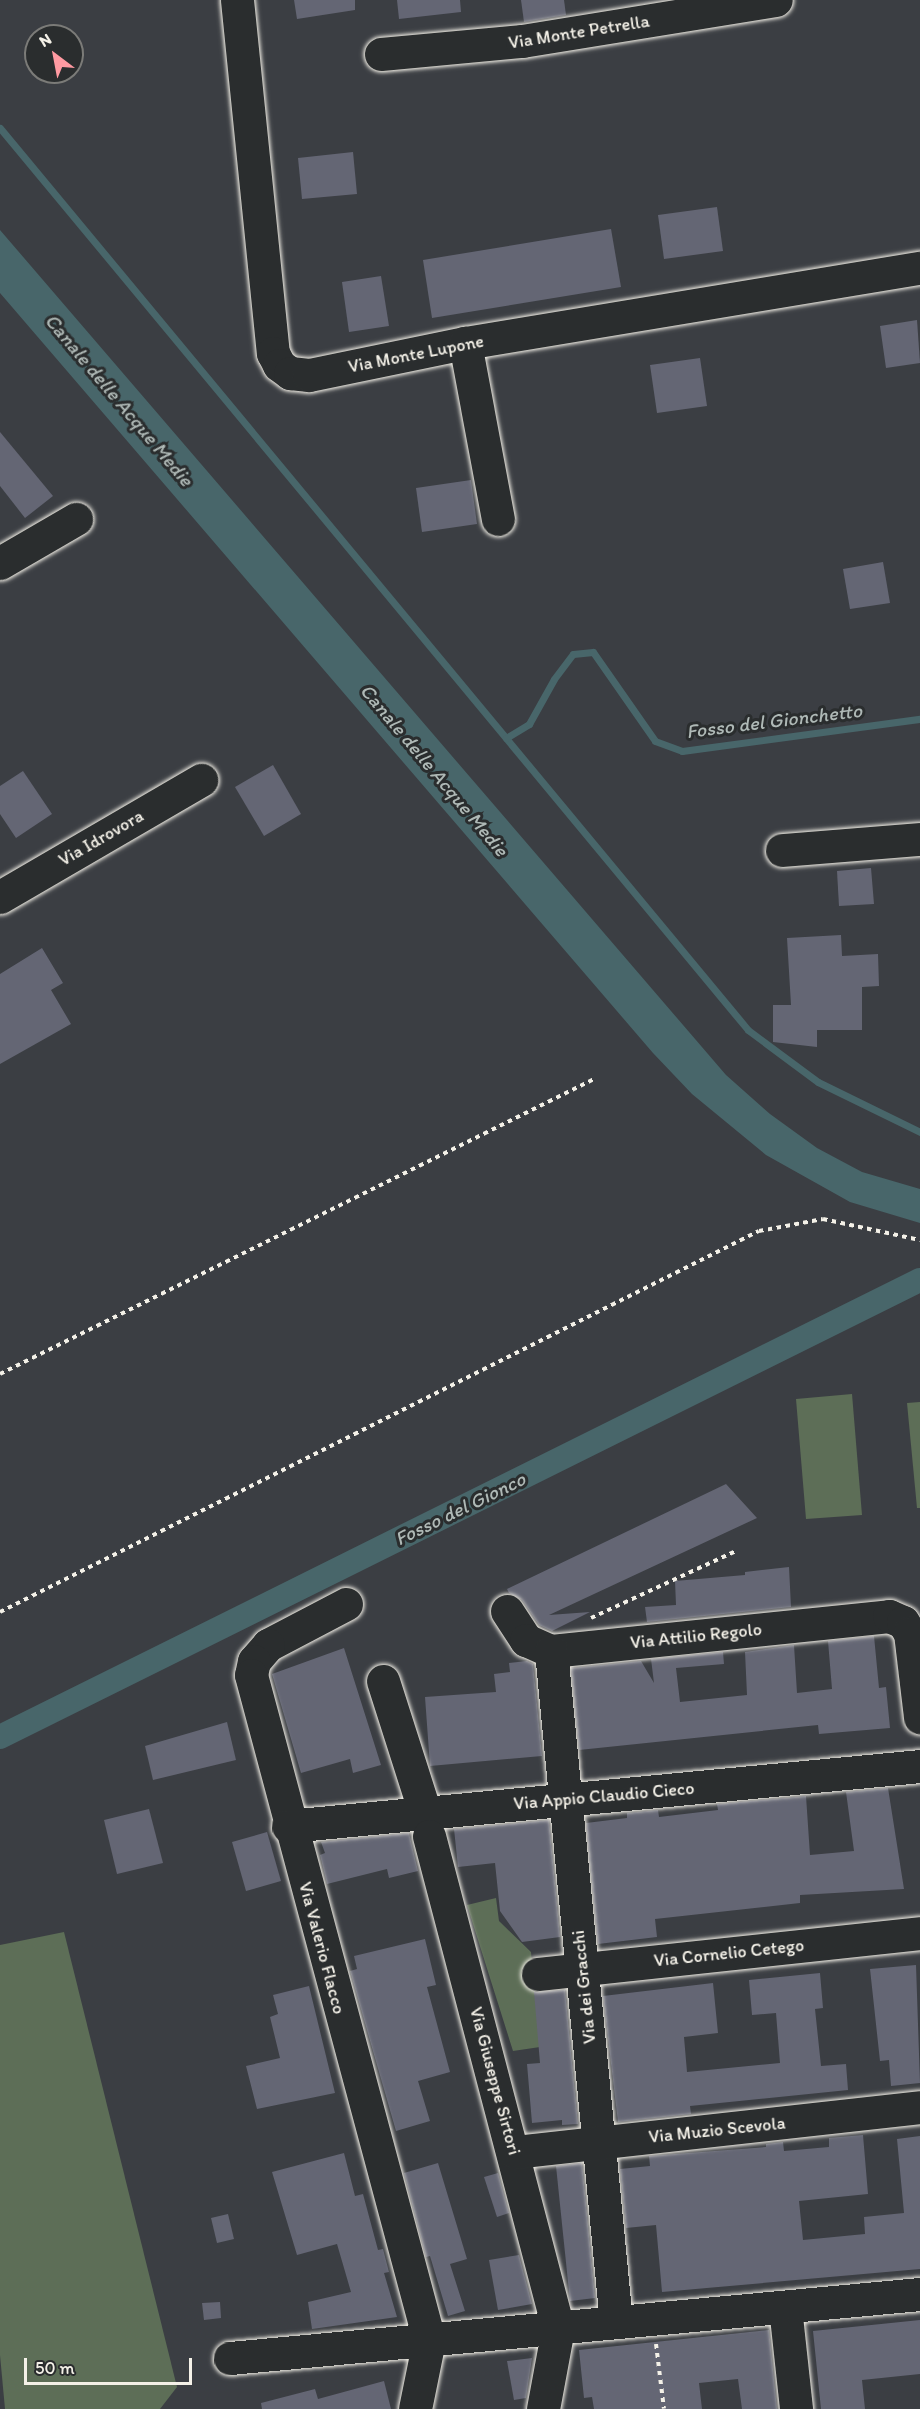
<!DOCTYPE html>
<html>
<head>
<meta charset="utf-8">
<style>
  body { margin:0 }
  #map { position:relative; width:920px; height:2409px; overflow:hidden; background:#3b3e43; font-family:Itim,sans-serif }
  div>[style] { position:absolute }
  .green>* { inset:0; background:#5d6e57 }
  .water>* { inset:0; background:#48666a }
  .stream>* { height:7px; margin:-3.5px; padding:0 3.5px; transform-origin:3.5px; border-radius:3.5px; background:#48666a }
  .canal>* { height:24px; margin:-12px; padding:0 12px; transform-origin:12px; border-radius:12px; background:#48666a }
  .building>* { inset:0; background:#646674 }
  .path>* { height:4px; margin-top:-2px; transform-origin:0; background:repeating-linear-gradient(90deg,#f4f1e8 0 4.5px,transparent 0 9px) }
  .roads { filter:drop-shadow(0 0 2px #f4f1e8) drop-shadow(0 0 2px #f4f1e8) }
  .minor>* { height:33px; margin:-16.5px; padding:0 16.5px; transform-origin:16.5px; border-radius:16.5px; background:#2a2d2e }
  span { translate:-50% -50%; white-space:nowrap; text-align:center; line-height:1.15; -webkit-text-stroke:6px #2a2d2e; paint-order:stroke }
  .street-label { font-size:18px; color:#f4f1e8 }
  .water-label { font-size:20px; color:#afb9b6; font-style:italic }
  .north { position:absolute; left:24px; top:24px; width:60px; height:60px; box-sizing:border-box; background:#2a2d2e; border:2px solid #7b7b78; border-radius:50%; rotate:328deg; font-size:16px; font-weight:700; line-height:24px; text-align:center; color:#f4f1e8 }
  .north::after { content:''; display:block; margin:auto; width:21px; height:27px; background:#ff9aa2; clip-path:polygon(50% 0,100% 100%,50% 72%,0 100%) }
  .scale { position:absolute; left:24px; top:2358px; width:168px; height:27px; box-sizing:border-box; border:3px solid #f4f1e8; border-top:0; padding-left:8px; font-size:18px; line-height:21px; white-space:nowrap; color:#f4f1e8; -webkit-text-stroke:4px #2a2d2e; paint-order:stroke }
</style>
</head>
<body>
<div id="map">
  <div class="green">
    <i style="clip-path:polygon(852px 1394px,862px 1515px,806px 1519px,796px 1399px)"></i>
    <i style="clip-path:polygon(920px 1402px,920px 1508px,917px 1508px,907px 1403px)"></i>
    <i style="clip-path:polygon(496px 1898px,499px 1921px,531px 1952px,540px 2047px,513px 2051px,467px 1905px)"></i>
    <i style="clip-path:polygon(64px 1932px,177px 2387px,160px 2409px,5px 2409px,0 2355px,0 1945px)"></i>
  </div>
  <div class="water">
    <i style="clip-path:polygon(0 230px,726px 1075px,770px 1114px,817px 1148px,862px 1172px,920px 1189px,920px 1223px,850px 1202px,766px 1155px,692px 1094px,653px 1053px,0 293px)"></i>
  </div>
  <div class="stream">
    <i style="left:0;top:128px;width:1172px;rotate:50.33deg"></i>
    <i style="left:748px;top:1030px;width:87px;rotate:36.6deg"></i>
    <i style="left:818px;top:1082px;width:114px;rotate:26.1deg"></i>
    <i style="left:506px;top:738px;width:27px;rotate:-31deg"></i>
    <i style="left:529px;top:724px;width:51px;rotate:-60.9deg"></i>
    <i style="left:554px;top:679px;width:31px;rotate:-53deg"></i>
    <i style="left:573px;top:654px;width:20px;rotate:-6deg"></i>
    <i style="left:593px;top:652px;width:108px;rotate:55.1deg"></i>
    <i style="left:655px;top:741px;width:29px;rotate:20deg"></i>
    <i style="left:682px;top:751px;width:240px;rotate:-7.7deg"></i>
  </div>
  <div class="canal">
    <i style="left:0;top:1737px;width:1027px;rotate:-26.42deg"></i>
  </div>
  <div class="building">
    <i style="clip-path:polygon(294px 0,355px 0,355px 10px,297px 19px)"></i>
    <i style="clip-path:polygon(397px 0,460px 0,461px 12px,399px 19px)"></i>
    <i style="clip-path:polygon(521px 0,564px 0,566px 15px,524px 22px)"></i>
    <i style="clip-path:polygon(353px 152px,357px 194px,302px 199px,298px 158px)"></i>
    <i style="clip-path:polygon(717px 207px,723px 251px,664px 259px,658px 215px)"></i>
    <i style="clip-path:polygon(611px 229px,621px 287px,432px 318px,423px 260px)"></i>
    <i style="clip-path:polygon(381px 276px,389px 326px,349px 332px,342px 282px)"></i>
    <i style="clip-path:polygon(917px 320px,920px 363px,886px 368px,880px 326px)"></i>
    <i style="clip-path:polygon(700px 358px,707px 406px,657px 413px,650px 365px)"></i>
    <i style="clip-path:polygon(0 432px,53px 496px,25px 518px,0 486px)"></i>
    <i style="clip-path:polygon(471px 480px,477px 524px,422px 532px,416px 488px)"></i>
    <i style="clip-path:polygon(883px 562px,890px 603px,850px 609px,843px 569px)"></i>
    <i style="clip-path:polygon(273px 765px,301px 814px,264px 836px,235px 787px)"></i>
    <i style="clip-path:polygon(23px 771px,52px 814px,16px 838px,0 814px,0 786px)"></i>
    <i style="clip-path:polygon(871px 868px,874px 904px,839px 906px,837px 871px)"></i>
    <i style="clip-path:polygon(841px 935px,842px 956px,878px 954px,879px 986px,862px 987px,862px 1030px,817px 1030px,817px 1047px,773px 1042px,773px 1005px,791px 1005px,787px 938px)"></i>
    <i style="clip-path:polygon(42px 948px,63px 983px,51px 990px,71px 1024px,0 1064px,0 974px)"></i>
    <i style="clip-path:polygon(726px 1484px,757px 1518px,549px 1615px,590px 1612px,552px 1631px,539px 1625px,522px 1600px,509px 1593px,507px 1589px)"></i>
    <i style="clip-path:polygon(789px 1567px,791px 1607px,647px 1622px,645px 1607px,676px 1605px,675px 1581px,745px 1575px,745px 1572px)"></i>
    <i style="clip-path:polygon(874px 1636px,879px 1688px,886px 1687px,890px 1728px,819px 1734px,818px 1725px,579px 1750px,571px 1668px,641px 1661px,654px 1683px,651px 1659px,723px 1652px,724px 1664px,676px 1668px,680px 1702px,747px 1695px,745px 1652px,794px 1645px,797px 1693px,832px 1689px,828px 1641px)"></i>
    <i style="clip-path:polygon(344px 1648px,381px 1765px,353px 1773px,350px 1759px,301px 1773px,272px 1674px)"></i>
    <i style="clip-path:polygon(527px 1661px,533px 1664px,542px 1756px,430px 1766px,425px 1697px,496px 1692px,494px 1674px,510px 1672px,509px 1663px)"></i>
    <i style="clip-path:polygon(227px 1722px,236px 1760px,153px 1780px,145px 1746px)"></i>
    <i style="clip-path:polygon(888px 1788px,904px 1889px,800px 1895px,800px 1903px,655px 1919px,657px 1937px,598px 1944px,586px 1823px,627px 1818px,627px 1813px,658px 1810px,659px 1817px,718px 1810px,717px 1804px,806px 1796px,810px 1855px,854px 1851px,846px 1792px)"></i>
    <i style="clip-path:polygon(149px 1809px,163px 1863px,117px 1874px,104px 1820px)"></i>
    <i style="clip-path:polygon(549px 1820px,560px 1937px,522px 1942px,500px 1911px,495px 1863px,458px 1867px,454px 1829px)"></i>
    <i style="clip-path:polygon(267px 1832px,281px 1881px,246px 1891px,232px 1842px)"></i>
    <i style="clip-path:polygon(409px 1833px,418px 1871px,389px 1878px,387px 1869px,327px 1884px,320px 1855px,325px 1853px,321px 1842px)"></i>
    <i style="clip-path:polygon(425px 1939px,436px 1985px,427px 1987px,450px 2072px,418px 2081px,430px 2121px,396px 2131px,350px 1971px,357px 1969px,354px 1956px)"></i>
    <i style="clip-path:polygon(916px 1965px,920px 2083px,891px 2086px,889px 2060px,880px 2061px,870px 1969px)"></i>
    <i style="clip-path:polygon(820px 1973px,823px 2008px,815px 2009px,821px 2066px,846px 2064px,848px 2090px,690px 2106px,691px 2114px,618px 2122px,603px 1996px,713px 1983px,718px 2033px,684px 2037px,687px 2072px,780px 2063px,776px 2013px,752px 2015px,749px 1980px)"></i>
    <i style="clip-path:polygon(309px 1986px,335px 2093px,257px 2109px,246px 2066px,280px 2058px,270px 2017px,278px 2014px,273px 1995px)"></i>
    <i style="clip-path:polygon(565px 1990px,578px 2124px,562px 2125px,562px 2120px,532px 2123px,527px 2064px,540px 2063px,534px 1992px)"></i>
    <i style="clip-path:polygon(863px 2135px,868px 2194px,799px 2201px,803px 2240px,865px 2234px,864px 2217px,904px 2213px,897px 2139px,920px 2136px,920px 2269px,662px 2292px,656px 2225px,626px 2228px,620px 2169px,650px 2166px,649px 2156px,766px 2147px,766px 2144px,783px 2142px,784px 2151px,829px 2147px,829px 2138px)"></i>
    <i style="clip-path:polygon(344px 2153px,355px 2196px,363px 2194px,378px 2250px,383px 2249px,389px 2272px,384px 2273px,397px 2317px,312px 2329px,308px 2302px,351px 2292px,337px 2244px,297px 2255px,272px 2172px)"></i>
    <i style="clip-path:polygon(438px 2163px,467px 2259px,450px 2264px,465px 2311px,448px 2316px,430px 2256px,426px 2257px,404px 2173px)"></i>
    <i style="clip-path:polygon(582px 2163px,595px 2298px,570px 2301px,556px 2166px)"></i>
    <i style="clip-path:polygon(498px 2173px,509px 2213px,497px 2217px,484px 2177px)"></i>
    <i style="clip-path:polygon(228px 2214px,234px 2239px,217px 2243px,211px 2218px)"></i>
    <i style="clip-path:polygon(519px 2255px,532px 2304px,498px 2310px,489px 2260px)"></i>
    <i style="clip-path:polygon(220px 2302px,221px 2318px,204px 2320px,202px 2303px)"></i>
    <i style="clip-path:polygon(920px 2320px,920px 2374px,862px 2380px,865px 2409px,821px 2409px,813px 2331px)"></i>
    <i style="clip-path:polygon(769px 2330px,777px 2409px,742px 2409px,738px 2379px,699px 2383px,702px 2409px,594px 2409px,592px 2397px,584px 2398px,579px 2350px)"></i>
    <i style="clip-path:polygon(532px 2358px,526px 2398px,514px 2400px,507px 2361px)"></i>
    <i style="clip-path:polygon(384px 2381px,391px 2409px,262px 2409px,261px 2403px,315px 2389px,318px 2399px)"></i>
  </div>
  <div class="path">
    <i style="left:0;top:1374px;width:665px;rotate:-26.41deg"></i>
    <i style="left:0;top:1612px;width:849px;rotate:-26.66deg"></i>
    <i style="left:759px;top:1231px;width:65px;rotate:-10.6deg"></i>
    <i style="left:823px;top:1219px;width:99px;rotate:12.2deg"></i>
    <i style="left:591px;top:1618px;width:160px;rotate:-24.8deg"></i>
    <i style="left:656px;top:2344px;width:65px;rotate:83deg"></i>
  </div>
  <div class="roads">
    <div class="minor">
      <i style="left:237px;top:0;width:355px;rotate:84.2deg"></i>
      <i style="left:273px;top:353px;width:13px;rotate:63deg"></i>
      <i style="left:279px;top:365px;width:14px;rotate:36deg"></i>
      <i style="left:290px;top:373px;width:19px;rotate:6deg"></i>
      <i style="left:309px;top:375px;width:159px;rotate:-11.6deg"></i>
      <i style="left:465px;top:343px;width:461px;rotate:-9.4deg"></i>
      <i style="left:381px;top:54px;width:142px;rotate:-5.3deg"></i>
      <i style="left:522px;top:41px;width:257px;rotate:-9.2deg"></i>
      <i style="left:465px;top:343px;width:179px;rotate:79.4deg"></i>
      <i style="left:0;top:563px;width:88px;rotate:-30.1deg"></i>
      <i style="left:782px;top:850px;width:138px;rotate:-4.6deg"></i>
      <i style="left:0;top:897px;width:233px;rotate:-30.2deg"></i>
      <i style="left:346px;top:1604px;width:88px;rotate:152.3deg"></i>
      <i style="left:268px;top:1645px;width:21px;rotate:131deg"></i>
      <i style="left:254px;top:1661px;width:14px;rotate:102deg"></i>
      <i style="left:251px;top:1675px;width:688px;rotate:75.01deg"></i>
      <i style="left:429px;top:2340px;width:70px;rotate:101.5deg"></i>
      <i style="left:507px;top:1611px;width:35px;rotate:57deg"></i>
      <i style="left:526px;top:1640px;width:27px;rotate:24deg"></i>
      <i style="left:551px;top:1651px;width:340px;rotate:-5.9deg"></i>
      <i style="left:889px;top:1616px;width:15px;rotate:23deg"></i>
      <i style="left:903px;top:1622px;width:13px;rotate:58deg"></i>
      <i style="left:910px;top:1633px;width:85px;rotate:83.2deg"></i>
      <i style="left:551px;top:1651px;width:674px;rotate:84.47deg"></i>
      <i style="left:383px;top:1681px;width:139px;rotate:72.3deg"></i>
      <i style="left:288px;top:1826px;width:635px;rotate:-5.42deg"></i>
      <i style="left:429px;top:1836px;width:509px;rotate:75.31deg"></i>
      <i style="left:558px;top:2328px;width:82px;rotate:100.5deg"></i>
      <i style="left:538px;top:1974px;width:384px;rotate:-6.1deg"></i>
      <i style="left:514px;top:2152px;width:408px;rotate:-6.3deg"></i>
      <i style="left:785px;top:2307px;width:103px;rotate:83.8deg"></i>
      <i style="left:230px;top:2358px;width:693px;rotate:-5.3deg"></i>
    </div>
  </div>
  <div class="street-label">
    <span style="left:579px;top:32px;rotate:-9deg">Via Monte Petrella</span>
    <span style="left:416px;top:354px;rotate:-11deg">Via Monte Lupone</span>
    <span style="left:101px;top:838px;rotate:-30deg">Via Idrovora</span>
    <span style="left:696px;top:1636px;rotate:-6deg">Via Attilio Regolo</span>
    <span style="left:604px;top:1796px;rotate:-5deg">Via Appio Claudio Cieco</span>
    <span style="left:322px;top:1948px;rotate:75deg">Via Valerio Flacco</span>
    <span style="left:729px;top:1953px;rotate:-6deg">Via Cornelio Cetego</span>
    <span style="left:584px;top:1987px;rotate:-96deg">Via dei Gracchi</span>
    <span style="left:495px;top:2081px;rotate:75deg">Via Giuseppe Sirtori</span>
    <span style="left:717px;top:2130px;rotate:-6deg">Via Muzio Scevola</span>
  </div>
  <div class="water-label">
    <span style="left:119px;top:400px;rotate:50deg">Canale delle Acque Medie</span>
    <span style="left:774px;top:721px;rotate:-7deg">Fosso del Gionchetto</span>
    <span style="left:434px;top:770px;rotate:50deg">Canale delle Acque Medie</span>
    <span style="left:460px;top:1509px;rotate:-26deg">Fosso del Gionco</span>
  </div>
  <div class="north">N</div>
  <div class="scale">50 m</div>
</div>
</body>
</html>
